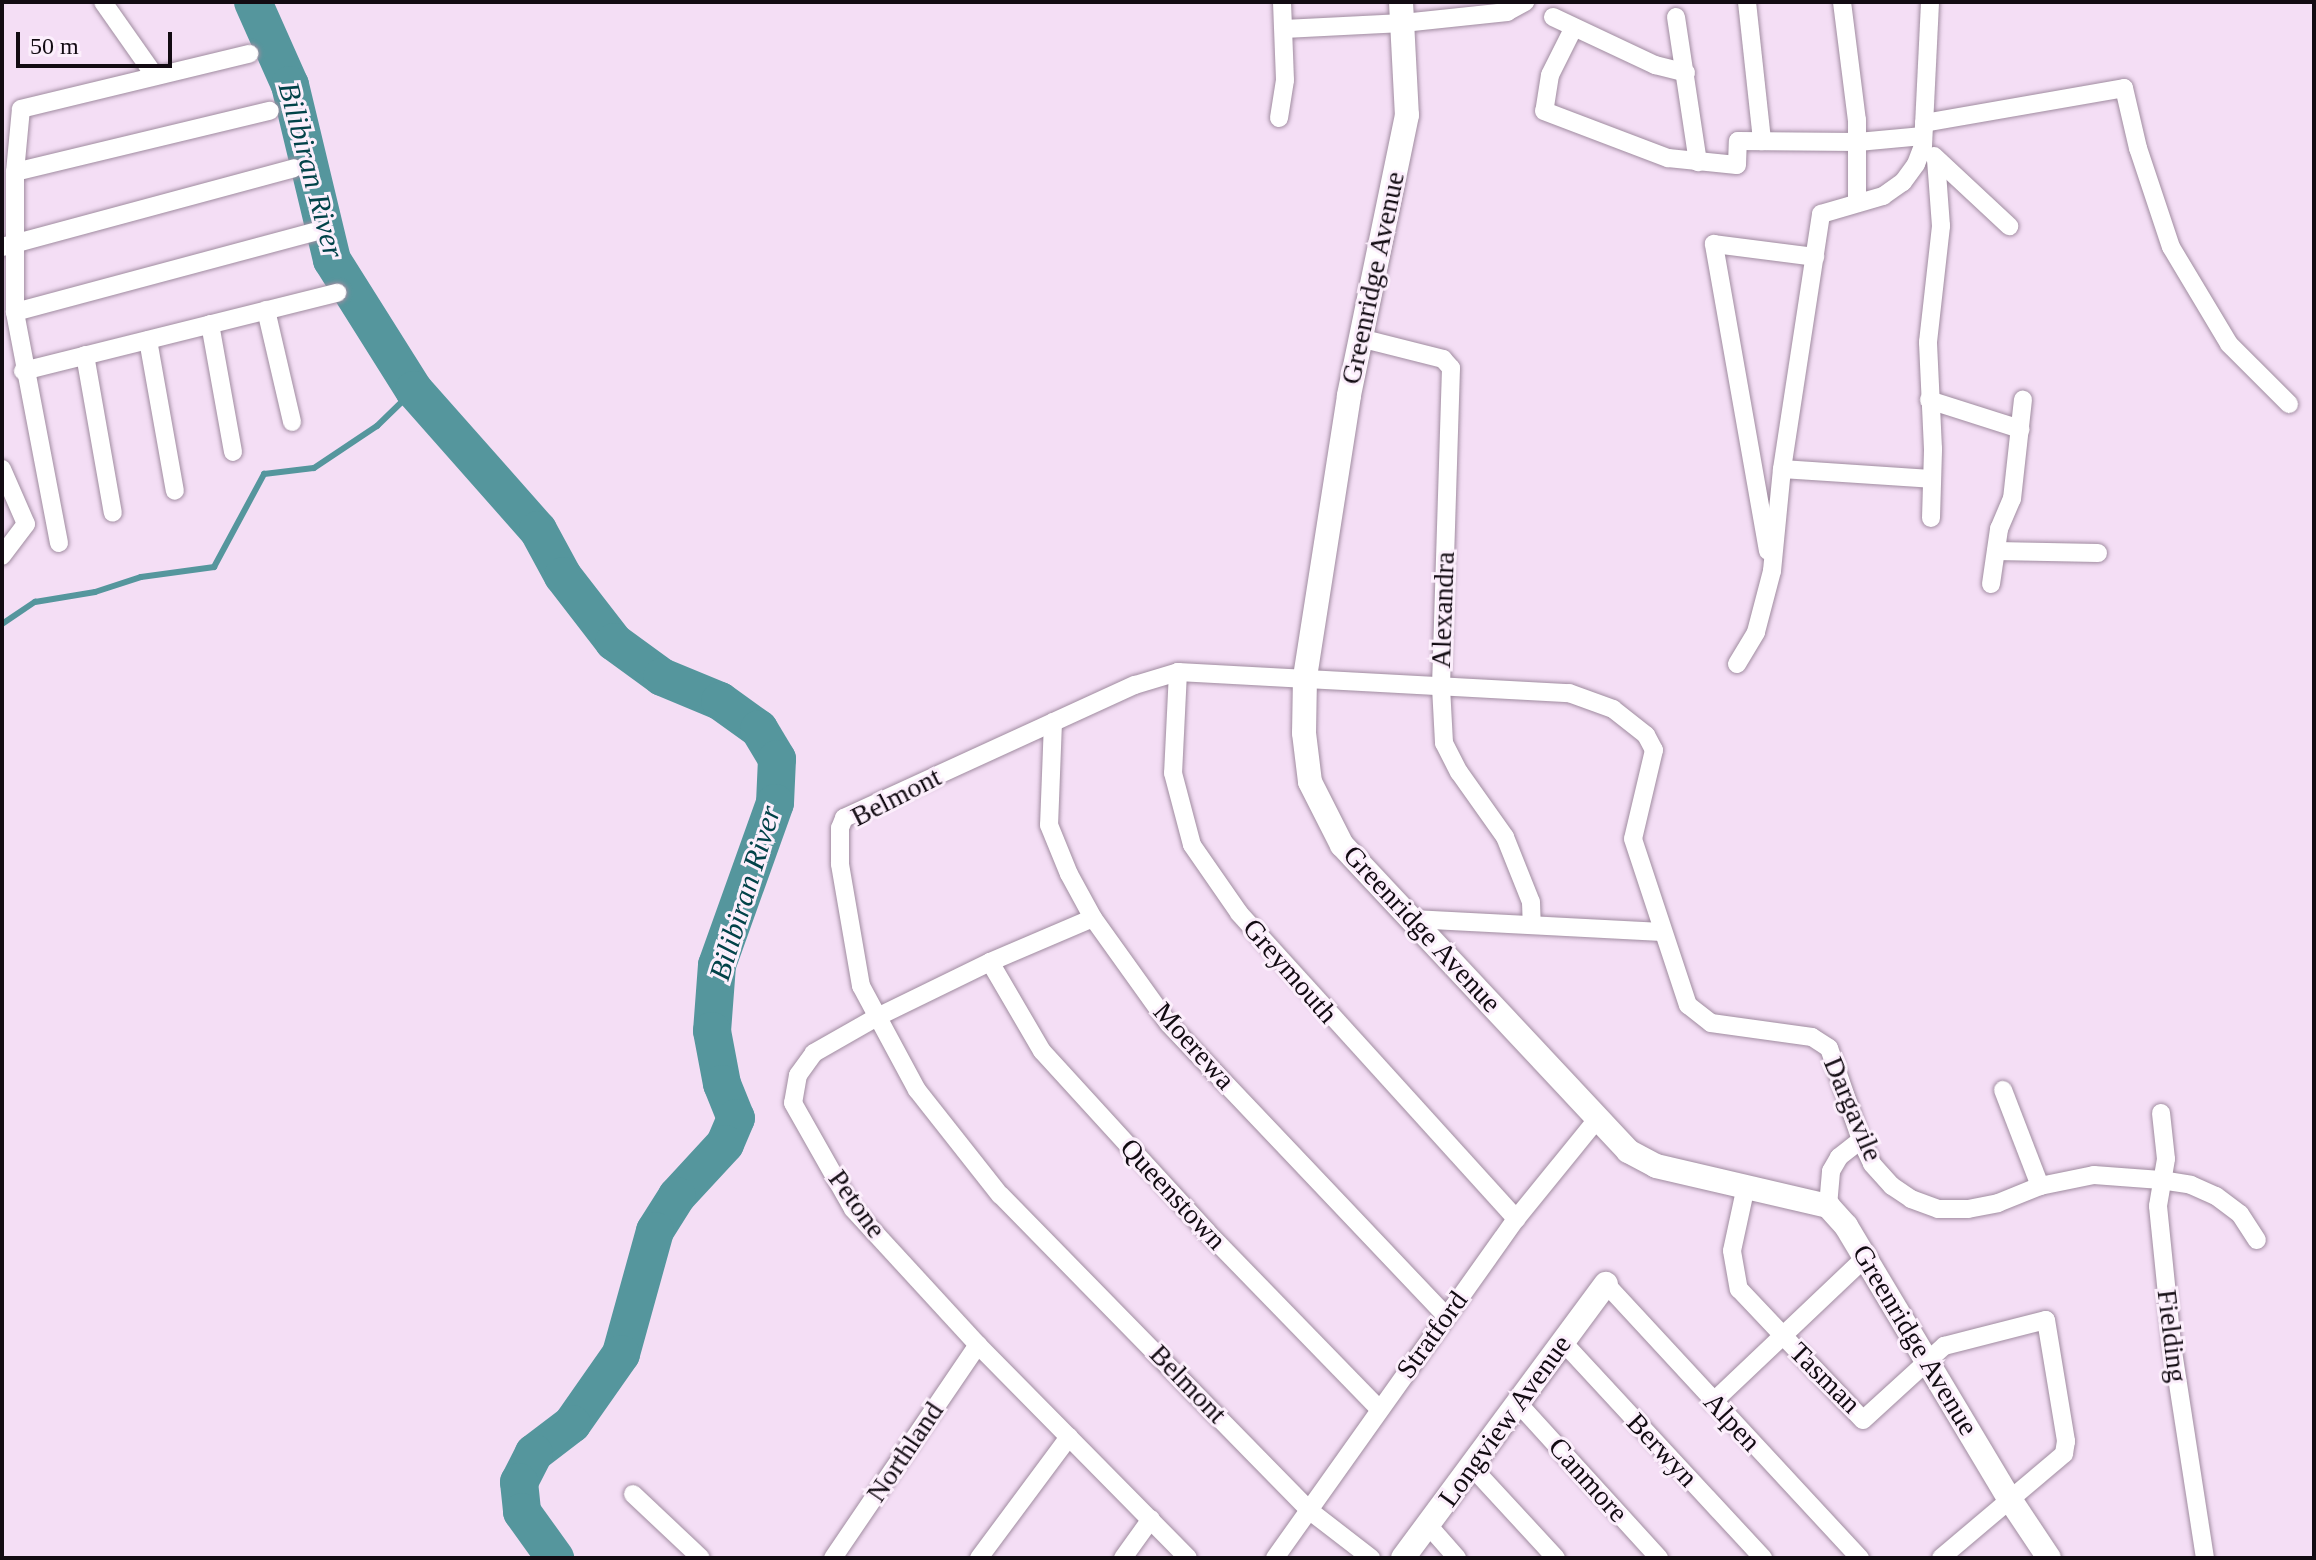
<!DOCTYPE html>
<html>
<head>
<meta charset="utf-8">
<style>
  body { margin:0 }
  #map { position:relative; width:2316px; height:1560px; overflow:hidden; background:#f4def5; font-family:Georgia,serif }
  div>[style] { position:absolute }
  .stream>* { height:6px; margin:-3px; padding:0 3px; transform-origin:3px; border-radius:3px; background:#55969d }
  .river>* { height:38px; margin:-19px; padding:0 19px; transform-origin:19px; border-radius:19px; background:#55969d }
  .roads { filter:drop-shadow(0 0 2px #a08ca0) drop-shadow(0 0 2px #a08ca0) }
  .minor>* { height:18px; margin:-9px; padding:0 9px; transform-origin:9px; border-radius:9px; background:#fff }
  .tertiary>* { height:24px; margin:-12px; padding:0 12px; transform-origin:12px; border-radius:12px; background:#fff }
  span { translate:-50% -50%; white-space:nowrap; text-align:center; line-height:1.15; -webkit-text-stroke:6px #fceffc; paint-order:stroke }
  .street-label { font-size:28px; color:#120b12 }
  .water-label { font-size:30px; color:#014248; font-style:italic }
  .frame { position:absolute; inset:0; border:4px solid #120b12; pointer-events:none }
  .scale { position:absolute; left:16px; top:32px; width:156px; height:36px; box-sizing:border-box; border:4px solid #120b12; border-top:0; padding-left:10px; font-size:24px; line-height:28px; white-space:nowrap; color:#120b12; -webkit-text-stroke:6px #fceffc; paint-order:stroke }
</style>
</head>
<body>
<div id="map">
  <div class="stream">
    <i style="left:2px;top:624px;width:40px;rotate:-34deg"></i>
    <i style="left:35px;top:602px;width:61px;rotate:-9.5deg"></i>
    <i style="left:95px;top:592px;width:48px;rotate:-18.1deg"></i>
    <i style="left:141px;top:577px;width:74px;rotate:-7.8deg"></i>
    <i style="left:214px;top:567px;width:106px;rotate:-61.7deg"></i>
    <i style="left:264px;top:474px;width:50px;rotate:-6.8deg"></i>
    <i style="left:314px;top:468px;width:76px;rotate:-33.7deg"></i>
    <i style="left:377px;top:426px;width:52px;rotate:-44.2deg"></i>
  </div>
  <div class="river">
    <i style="left:253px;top:2px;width:91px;rotate:66deg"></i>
    <i style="left:290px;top:85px;width:180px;rotate:76.5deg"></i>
    <i style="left:332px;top:260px;width:154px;rotate:57.8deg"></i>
    <i style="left:414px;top:390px;width:187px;rotate:48.5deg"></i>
    <i style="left:538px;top:530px;width:52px;rotate:61.5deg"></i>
    <i style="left:563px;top:576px;width:83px;rotate:52.3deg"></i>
    <i style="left:614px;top:642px;width:59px;rotate:36.1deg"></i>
    <i style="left:662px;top:677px;width:63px;rotate:22.5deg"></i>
    <i style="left:720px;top:701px;width:48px;rotate:35.7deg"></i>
    <i style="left:759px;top:729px;width:35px;rotate:59deg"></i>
    <i style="left:777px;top:759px;width:44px;rotate:92.6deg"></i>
    <i style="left:775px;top:803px;width:172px;rotate:109.7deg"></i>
    <i style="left:717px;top:965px;width:66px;rotate:94.3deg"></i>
    <i style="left:712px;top:1031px;width:54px;rotate:79.3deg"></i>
    <i style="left:722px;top:1084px;width:37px;rotate:68deg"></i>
    <i style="left:736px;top:1118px;width:28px;rotate:113deg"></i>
    <i style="left:725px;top:1144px;width:71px;rotate:132.7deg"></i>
    <i style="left:677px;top:1196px;width:41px;rotate:122.2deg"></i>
    <i style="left:655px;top:1231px;width:128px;rotate:105.5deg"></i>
    <i style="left:621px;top:1354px;width:85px;rotate:125deg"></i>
    <i style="left:572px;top:1424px;width:48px;rotate:142.7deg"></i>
    <i style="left:534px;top:1453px;width:33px;rotate:117deg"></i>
    <i style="left:519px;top:1482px;width:30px;rotate:84deg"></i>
    <i style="left:522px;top:1512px;width:57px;rotate:54.3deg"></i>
  </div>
  <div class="roads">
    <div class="minor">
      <i style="left:103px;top:2px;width:90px;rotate:54.9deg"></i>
      <i style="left:1747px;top:2px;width:140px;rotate:83.8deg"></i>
      <i style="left:1842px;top:2px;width:119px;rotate:82.8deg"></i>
      <i style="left:1857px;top:120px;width:83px;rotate:90deg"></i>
      <i style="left:1553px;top:17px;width:113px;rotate:25.2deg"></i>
      <i style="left:1655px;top:65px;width:32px;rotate:14deg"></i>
      <i style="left:1676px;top:17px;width:147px;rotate:81.4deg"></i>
      <i style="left:1284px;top:29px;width:119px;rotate:-2.9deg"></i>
      <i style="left:1403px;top:23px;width:105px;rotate:-6deg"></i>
      <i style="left:1507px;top:12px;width:21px;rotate:-29deg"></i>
      <i style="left:1573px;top:29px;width:51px;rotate:116.6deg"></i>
      <i style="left:1550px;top:75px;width:36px;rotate:99deg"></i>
      <i style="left:1544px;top:111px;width:133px;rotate:20.8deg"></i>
      <i style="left:1668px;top:158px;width:69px;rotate:5.8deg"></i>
      <i style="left:1737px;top:165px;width:24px;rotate:-88deg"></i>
      <i style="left:1738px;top:141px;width:120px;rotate:0.5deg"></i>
      <i style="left:1858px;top:142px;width:65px;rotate:-5.3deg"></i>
      <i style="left:1279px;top:118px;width:38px;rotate:-81deg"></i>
      <i style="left:1285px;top:80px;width:78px;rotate:-92.2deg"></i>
      <i style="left:1924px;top:123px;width:203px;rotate:-9.9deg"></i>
      <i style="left:2124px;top:88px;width:62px;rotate:76.9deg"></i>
      <i style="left:2138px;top:148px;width:104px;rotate:71.6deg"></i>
      <i style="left:2171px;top:247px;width:113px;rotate:59.1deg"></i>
      <i style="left:2229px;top:344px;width:85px;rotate:45deg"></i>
      <i style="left:1934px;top:156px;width:103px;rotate:43deg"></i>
      <i style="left:15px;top:172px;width:262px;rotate:-13.5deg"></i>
      <i style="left:2px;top:247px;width:302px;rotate:-15.1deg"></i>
      <i style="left:266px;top:310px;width:115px;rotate:76.9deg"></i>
      <i style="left:15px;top:312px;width:309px;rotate:-15deg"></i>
      <i style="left:210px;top:324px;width:130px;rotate:79.8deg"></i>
      <i style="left:1360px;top:338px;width:86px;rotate:14.2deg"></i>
      <i style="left:1443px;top:359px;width:12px;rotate:48deg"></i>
      <i style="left:1451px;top:368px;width:319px;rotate:91.8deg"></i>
      <i style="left:1441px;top:687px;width:56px;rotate:86.9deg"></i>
      <i style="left:1444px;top:743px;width:33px;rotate:63deg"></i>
      <i style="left:1459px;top:772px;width:80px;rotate:54.7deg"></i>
      <i style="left:1505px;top:837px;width:70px;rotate:68.2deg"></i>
      <i style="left:1531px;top:902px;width:23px;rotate:88deg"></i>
      <i style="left:148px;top:340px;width:153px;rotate:79.9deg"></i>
      <i style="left:85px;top:355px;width:160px;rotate:80deg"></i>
      <i style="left:23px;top:371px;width:324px;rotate:-14deg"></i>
      <i style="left:1929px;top:400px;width:96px;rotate:17.7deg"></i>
      <i style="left:2px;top:469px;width:60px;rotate:66.4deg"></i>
      <i style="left:26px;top:524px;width:40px;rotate:127deg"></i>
      <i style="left:1782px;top:469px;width:149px;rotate:3.8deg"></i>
      <i style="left:1931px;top:518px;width:69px;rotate:-88.3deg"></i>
      <i style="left:1933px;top:449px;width:107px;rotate:-92.7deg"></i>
      <i style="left:1928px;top:342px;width:117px;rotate:-83.6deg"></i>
      <i style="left:1941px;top:226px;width:67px;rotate:-94.3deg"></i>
      <i style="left:59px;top:543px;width:235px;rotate:-100.8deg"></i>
      <i style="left:15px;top:312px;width:140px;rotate:-90deg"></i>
      <i style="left:15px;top:172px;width:63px;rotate:-84.6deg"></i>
      <i style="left:21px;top:109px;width:235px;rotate:-13.6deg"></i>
      <i style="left:1768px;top:551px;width:312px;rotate:-100deg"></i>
      <i style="left:1714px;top:244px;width:102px;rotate:7.3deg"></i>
      <i style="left:1996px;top:551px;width:102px;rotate:1.1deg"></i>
      <i style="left:1991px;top:584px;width:56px;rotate:-81.7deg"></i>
      <i style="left:1999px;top:529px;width:33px;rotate:-67deg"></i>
      <i style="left:2012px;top:499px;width:100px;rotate:-83.7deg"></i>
      <i style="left:1737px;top:664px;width:37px;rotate:-59deg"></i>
      <i style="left:1756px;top:632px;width:63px;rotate:-75.3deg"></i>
      <i style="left:1772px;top:571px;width:102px;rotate:-84.4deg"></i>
      <i style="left:1782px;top:469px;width:258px;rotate:-81.3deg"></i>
      <i style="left:1821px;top:214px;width:65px;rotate:-16.2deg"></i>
      <i style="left:1883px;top:196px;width:24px;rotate:-35deg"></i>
      <i style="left:1903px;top:182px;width:22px;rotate:-54deg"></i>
      <i style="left:1916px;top:164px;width:19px;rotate:-69deg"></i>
      <i style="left:1923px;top:146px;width:144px;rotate:-87.2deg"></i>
      <i style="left:1178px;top:672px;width:101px;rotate:92.8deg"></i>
      <i style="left:1173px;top:773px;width:74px;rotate:75.2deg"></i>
      <i style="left:1192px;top:845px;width:83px;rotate:55.3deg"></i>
      <i style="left:1239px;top:913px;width:413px;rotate:47.8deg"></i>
      <i style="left:1053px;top:722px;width:103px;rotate:92.2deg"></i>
      <i style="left:1049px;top:825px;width:53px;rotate:67.8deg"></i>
      <i style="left:1069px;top:874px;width:50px;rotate:61.4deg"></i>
      <i style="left:1093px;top:918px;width:130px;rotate:54.4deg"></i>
      <i style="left:1169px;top:1024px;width:402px;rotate:46.5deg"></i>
      <i style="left:1093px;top:918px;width:112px;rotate:156.9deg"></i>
      <i style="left:990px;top:962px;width:126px;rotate:154deg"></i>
      <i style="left:877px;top:1017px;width:73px;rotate:150.3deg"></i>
      <i style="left:814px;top:1053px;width:27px;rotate:126deg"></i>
      <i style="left:798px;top:1075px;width:28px;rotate:100deg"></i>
      <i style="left:793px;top:1103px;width:122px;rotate:60.5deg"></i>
      <i style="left:853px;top:1209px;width:185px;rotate:47.4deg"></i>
      <i style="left:978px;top:1345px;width:299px;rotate:45.4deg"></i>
      <i style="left:1412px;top:919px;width:251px;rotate:3deg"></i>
      <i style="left:990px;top:962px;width:103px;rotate:59.7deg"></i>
      <i style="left:1042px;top:1051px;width:245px;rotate:47.6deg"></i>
      <i style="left:1207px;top:1232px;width:247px;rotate:45.8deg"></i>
      <i style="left:2003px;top:1090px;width:103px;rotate:68.9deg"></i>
      <i style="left:2161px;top:1113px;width:46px;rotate:83.8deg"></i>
      <i style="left:2166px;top:1159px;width:48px;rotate:99.7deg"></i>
      <i style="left:2158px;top:1206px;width:140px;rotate:84.2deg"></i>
      <i style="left:2172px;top:1345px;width:216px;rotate:81.2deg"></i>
      <i style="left:1746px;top:1186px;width:66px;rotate:102.2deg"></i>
      <i style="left:1732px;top:1251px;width:39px;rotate:80deg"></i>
      <i style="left:1739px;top:1289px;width:180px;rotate:46.6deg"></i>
      <i style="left:1863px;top:1420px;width:110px;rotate:-42.4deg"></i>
      <i style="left:1944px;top:1346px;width:105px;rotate:-14.3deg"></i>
      <i style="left:2046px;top:1320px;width:123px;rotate:80.6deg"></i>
      <i style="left:2066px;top:1441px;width:13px;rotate:99deg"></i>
      <i style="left:2064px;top:1454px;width:161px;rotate:139.8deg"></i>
      <i style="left:1828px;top:1206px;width:35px;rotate:-85deg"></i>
      <i style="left:1831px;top:1171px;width:16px;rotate:-60deg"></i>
      <i style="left:1839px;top:1157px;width:28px;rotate:-38deg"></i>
      <i style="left:1606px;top:1284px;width:374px;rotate:47.2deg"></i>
      <i style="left:1562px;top:1341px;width:296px;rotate:47.2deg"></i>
      <i style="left:1517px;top:1402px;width:211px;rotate:47.7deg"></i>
      <i style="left:1713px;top:1402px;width:209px;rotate:-43.5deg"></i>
      <i style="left:1471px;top:1466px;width:125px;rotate:47.3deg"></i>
      <i style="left:633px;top:1494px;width:93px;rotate:43.3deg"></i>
      <i style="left:1428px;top:1525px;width:44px;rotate:48.7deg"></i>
      <i style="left:833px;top:1558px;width:258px;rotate:-55.8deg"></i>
      <i style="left:979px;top:1558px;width:151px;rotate:-53.4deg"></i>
      <i style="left:1123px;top:1558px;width:48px;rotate:-54.3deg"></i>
      <i style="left:1275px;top:1558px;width:416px;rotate:-54.6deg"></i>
      <i style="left:1516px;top:1219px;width:130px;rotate:-50.9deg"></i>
      <i style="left:1371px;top:1558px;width:78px;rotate:-142.3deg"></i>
      <i style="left:1309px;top:1510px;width:441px;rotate:-134.4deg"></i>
      <i style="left:1000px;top:1195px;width:134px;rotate:-128.3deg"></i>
      <i style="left:917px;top:1090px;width:118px;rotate:-118.3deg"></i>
      <i style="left:861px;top:986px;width:124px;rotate:-99.8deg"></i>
      <i style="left:840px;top:864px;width:36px;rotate:-90deg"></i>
      <i style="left:840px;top:828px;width:11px;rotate:-68deg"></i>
      <i style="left:844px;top:818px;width:320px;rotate:-24.6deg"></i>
      <i style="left:1135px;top:685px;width:45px;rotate:-16.8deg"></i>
      <i style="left:1178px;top:672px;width:392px;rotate:3.1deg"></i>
      <i style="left:1569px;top:693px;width:47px;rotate:20deg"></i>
      <i style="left:1613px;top:709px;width:42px;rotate:38.2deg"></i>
      <i style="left:1646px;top:735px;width:17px;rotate:62deg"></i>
      <i style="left:1654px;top:750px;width:91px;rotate:103.3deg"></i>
      <i style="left:1633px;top:839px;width:175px;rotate:71.7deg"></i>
      <i style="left:1688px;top:1005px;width:29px;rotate:38deg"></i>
      <i style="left:1711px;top:1023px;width:102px;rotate:7.9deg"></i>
      <i style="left:1812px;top:1037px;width:20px;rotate:33deg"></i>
      <i style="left:1829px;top:1048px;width:97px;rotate:70.8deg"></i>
      <i style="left:1861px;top:1140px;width:26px;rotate:65deg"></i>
      <i style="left:1872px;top:1164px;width:30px;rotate:48deg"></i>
      <i style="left:1892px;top:1186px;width:23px;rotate:34deg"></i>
      <i style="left:1911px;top:1199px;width:29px;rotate:20deg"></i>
      <i style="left:1938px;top:1209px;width:30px"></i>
      <i style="left:1968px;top:1209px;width:31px;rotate:-11deg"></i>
      <i style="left:1998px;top:1203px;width:45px;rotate:-22deg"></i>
      <i style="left:2040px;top:1186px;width:55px;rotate:-11.5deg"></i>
      <i style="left:2094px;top:1175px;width:67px;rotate:4.3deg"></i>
      <i style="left:2161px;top:1180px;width:30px;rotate:9deg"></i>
      <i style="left:2191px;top:1185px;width:27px;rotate:24deg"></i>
      <i style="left:2216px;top:1196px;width:30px;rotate:37deg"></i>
      <i style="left:2240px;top:1214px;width:31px;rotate:57deg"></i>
    </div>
    <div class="tertiary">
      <i style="left:1401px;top:2px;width:113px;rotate:87deg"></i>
      <i style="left:1407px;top:115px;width:287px;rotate:101.7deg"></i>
      <i style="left:1349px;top:396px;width:284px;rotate:98.9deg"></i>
      <i style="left:1305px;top:677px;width:56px;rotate:91deg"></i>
      <i style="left:1304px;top:733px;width:49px;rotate:83deg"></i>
      <i style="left:1310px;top:782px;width:71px;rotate:63.1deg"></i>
      <i style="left:1342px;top:845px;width:419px;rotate:46.9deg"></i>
      <i style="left:1628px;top:1151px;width:32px;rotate:28deg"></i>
      <i style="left:1656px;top:1166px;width:177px;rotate:13.1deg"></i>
      <i style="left:1828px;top:1206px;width:27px;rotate:48deg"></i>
      <i style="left:1846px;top:1226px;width:317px;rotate:59.1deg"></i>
      <i style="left:2009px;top:1498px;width:72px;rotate:56.3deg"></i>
      <i style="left:1403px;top:1558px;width:341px;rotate:-53.5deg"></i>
    </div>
  </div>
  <div class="street-label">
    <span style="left:1373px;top:278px;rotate:-78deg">Greenridge Avenue</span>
    <span style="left:1443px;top:610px;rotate:-88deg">Alexandra</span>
    <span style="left:896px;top:797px;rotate:-27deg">Belmont</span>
    <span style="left:1422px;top:929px;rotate:47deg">Greenridge Avenue</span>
    <span style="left:1290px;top:971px;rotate:49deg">Greymouth</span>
    <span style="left:1194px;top:1046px;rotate:48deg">Moerewa</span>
    <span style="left:1853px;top:1109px;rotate:67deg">Dargavile</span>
    <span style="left:1173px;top:1194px;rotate:47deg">Queenstown</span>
    <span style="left:857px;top:1204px;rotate:54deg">Petone</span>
    <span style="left:1432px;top:1335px;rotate:-54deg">Stratford</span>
    <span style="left:2172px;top:1336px;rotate:83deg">Fielding</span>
    <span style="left:1915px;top:1340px;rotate:59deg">Greenridge Avenue</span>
    <span style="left:1825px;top:1378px;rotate:45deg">Tasman</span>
    <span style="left:1188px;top:1384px;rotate:46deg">Belmont</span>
    <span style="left:1505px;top:1421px;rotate:-54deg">Longview Avenue</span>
    <span style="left:1732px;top:1422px;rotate:47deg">Alpen</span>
    <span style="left:1662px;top:1450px;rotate:47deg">Berwyn</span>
    <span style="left:905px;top:1452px;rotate:-56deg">Northland</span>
    <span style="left:1588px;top:1480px;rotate:48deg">Canmore</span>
  </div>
  <div class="water-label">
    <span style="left:311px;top:170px;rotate:75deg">Bilibiran River</span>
    <span style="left:745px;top:893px;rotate:-73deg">Bilibiran River</span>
  </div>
  <div class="frame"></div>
  <div class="scale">50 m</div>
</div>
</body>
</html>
